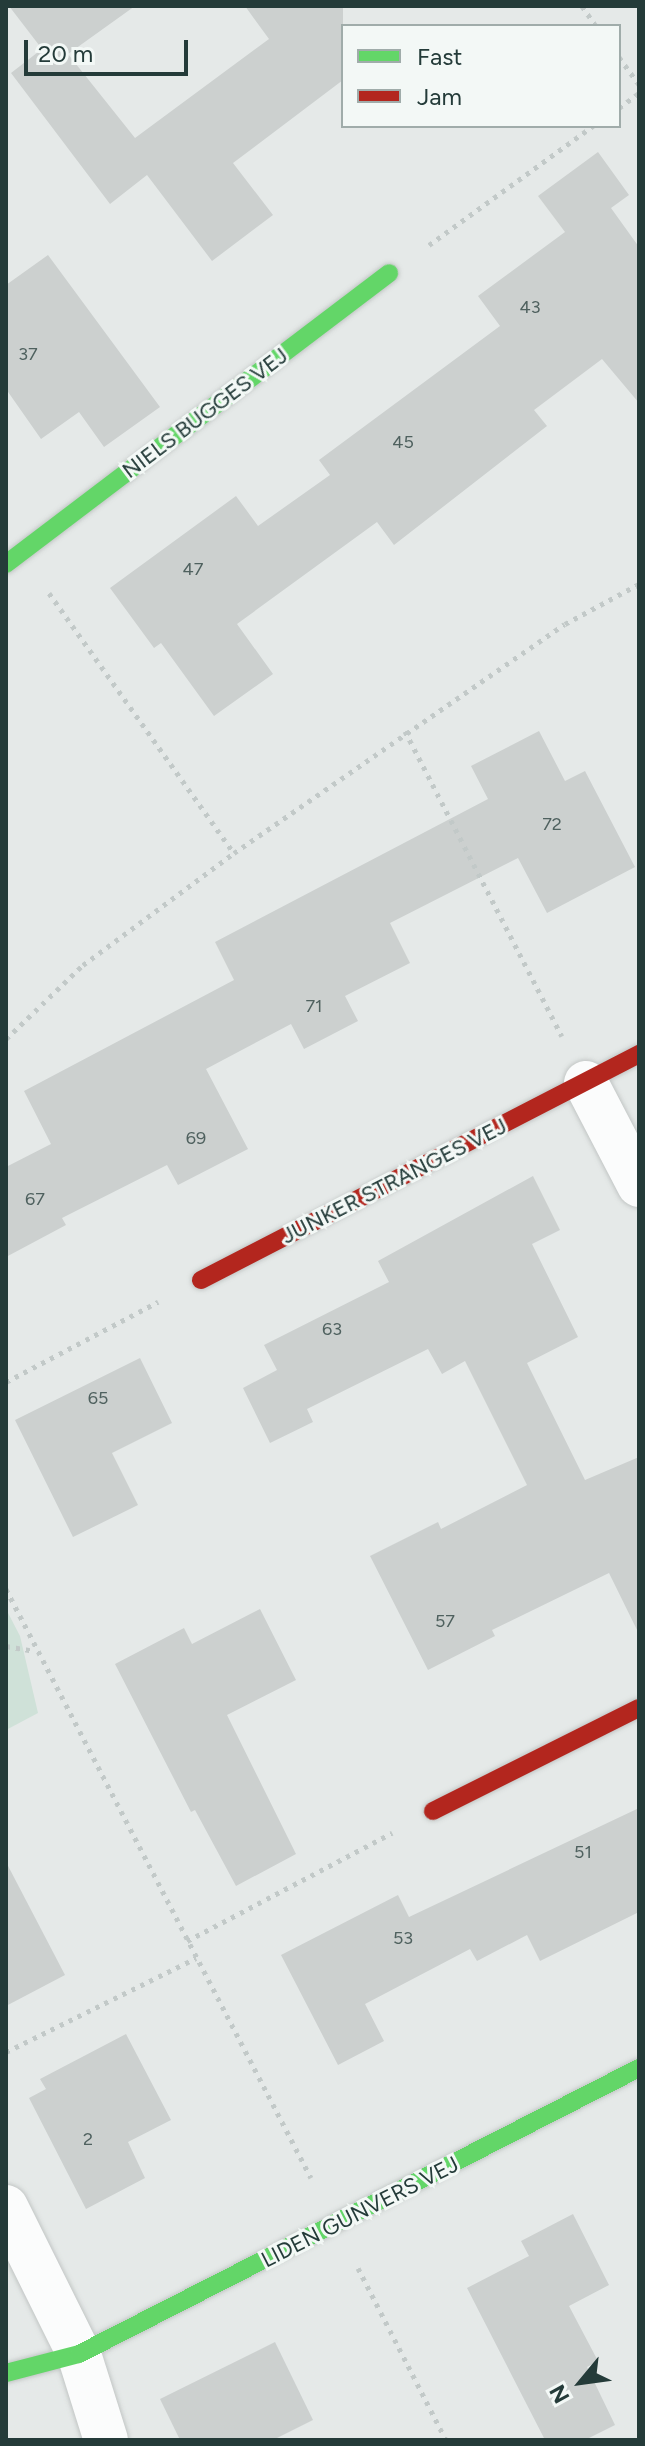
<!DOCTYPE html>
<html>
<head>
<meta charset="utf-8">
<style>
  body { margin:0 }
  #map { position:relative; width:645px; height:2446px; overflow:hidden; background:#e5e9e8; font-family:Figtree,sans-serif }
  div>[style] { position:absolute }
  .green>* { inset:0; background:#cfe1d8 }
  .building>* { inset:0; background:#ccd0cf }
  .path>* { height:5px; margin-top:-2.5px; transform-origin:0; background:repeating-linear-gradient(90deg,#c2c9c8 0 4px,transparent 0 10px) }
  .roads { filter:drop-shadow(0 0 2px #c2c6c5) drop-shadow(0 0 2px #c2c6c5) }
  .street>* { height:44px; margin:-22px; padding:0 22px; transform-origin:22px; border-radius:22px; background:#fbfcfc }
  .fast>* { height:18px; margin:-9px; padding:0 9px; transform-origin:9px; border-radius:9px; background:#63d668 }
  .jam>* { height:18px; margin:-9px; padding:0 9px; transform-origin:9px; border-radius:9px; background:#b3261e }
  span { translate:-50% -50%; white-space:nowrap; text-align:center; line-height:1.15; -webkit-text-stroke:6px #f3f8f6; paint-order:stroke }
  .number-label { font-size:18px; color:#4f615f }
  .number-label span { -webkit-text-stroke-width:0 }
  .street-label { font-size:22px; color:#243b39 }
  .frame { position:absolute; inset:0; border:8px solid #243b39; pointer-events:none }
  .legend { position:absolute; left:341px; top:24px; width:280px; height:104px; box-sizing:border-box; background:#f3f8f6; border:2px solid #a0acaa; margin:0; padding:10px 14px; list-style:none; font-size:24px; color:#243b39 }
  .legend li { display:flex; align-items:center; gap:16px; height:40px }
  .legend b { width:40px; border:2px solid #a0acaa }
  .north { position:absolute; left:541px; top:2342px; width:80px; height:80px; -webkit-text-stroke:6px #f3f8f6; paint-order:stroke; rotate:241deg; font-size:22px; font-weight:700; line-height:32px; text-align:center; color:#243b39 }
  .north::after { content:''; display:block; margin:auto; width:28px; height:36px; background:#243b39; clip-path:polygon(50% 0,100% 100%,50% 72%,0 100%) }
  .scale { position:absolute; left:24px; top:40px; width:164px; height:36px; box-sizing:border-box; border:4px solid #243b39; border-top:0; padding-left:10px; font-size:24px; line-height:28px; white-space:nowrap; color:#243b39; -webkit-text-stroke:6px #f3f8f6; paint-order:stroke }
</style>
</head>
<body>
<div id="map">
  <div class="green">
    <i style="clip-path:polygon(6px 1609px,20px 1636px,38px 1713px,6px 1730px)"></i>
  </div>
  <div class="building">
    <i style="clip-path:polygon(9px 6px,135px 6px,68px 54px,135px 138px,269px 39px,245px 6px,343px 6px,343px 80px,233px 163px,273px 215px,212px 261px,147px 175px,110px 204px,11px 73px,42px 49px)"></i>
    <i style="clip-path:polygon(598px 152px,629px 195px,611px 208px,639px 247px,639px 403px,602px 359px,534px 410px,547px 426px,394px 545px,377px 522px,237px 624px,273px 674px,214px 716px,161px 643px,154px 648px,110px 588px,236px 496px,258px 526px,330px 475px,319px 460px,500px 326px,478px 296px,565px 232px,538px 196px)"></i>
    <i style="clip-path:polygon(48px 255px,160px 407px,104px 447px,79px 412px,41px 439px,6px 389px,6px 285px)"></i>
    <i style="clip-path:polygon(539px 731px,565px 781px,585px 771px,635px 867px,547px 913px,518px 858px,390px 923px,410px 963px,345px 996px,358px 1021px,304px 1049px,291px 1024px,206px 1069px,248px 1149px,178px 1185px,167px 1165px,62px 1218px,66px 1225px,6px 1257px,6px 1167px,51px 1144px,24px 1091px,234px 980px,215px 942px,488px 799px,471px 766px)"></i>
    <i style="clip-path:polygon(533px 1176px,560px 1230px,532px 1244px,578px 1337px,527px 1363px,585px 1480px,639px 1457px,639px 1634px,609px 1573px,492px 1630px,495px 1636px,428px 1670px,370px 1556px,438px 1522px,441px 1529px,527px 1485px,465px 1361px,442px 1374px,428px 1349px,307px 1409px,313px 1422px,270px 1443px,243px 1388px,277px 1370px,264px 1345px,389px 1282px,378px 1261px)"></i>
    <i style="clip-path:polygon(140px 1358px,172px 1423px,112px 1453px,138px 1505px,73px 1537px,15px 1420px)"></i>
    <i style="clip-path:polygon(260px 1609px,296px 1680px,227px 1715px,296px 1854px,236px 1886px,195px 1810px,191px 1812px,115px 1664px,184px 1628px,192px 1644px)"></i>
    <i style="clip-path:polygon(639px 1808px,639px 1912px,540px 1961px,527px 1935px,477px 1961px,470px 1949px,365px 2004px,384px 2041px,338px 2065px,281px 1955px,398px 1895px,409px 1917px)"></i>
    <i style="clip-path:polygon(6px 1862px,65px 1975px,6px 2006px)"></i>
    <i style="clip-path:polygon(126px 2034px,171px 2120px,128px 2142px,145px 2178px,86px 2209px,29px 2098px,46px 2089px,40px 2079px)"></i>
    <i style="clip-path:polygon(573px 2214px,609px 2285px,569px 2306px,598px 2361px,587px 2367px,615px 2425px,585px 2440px,545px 2440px,467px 2288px,529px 2256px,521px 2241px)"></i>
    <i style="clip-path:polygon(275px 2342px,313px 2420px,273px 2440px,180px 2440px,160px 2399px)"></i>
  </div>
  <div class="path">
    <i style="left:582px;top:6px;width:24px;rotate:55deg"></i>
    <i style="left:619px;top:57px;width:34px;rotate:54deg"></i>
    <i style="left:619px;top:108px;width:25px;rotate:-37deg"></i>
    <i style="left:429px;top:245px;width:203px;rotate:-36deg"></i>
    <i style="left:49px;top:593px;width:319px;rotate:54.6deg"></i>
    <i style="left:405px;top:731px;width:343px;rotate:62.8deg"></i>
    <i style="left:6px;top:1039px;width:107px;rotate:-43.9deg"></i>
    <i style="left:83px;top:965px;width:188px;rotate:-36.6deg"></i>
    <i style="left:234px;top:853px;width:402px;rotate:-34.7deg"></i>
    <i style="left:565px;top:624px;width:84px;rotate:-28.4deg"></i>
    <i style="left:6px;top:1382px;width:172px;rotate:-27.8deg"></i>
    <i style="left:6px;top:1589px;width:663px;rotate:62.62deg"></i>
    <i style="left:6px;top:1646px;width:29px;rotate:10deg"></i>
    <i style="left:187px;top:1941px;width:232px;rotate:-27.8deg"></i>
    <i style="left:6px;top:2052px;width:212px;rotate:-26.3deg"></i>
    <i style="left:358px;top:2268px;width:193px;rotate:62.9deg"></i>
  </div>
  <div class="roads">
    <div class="street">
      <i style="left:586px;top:1083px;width:115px;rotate:62.5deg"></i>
      <i style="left:6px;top:2207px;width:164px;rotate:63.6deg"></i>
      <i style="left:79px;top:2354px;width:90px;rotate:72.6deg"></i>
    </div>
    <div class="fast">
      <i style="left:6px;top:564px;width:481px;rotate:-37.2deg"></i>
      <i style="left:6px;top:2373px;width:75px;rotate:-14.6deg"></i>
      <i style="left:79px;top:2354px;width:629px;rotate:-27.05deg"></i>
    </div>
    <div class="jam">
      <i style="left:201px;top:1280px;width:493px;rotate:-27.3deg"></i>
      <i style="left:433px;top:1811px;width:230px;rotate:-26.6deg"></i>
    </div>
  </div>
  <div class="number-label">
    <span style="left:530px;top:307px">43</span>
    <span style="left:28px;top:354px">37</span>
    <span style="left:403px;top:442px">45</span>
    <span style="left:193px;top:569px">47</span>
    <span style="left:552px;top:824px">72</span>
    <span style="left:314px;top:1006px">71</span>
    <span style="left:196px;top:1138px">69</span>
    <span style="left:35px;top:1199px">67</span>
    <span style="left:332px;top:1329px">63</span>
    <span style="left:98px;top:1398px">65</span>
    <span style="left:445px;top:1621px">57</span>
    <span style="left:583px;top:1852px">51</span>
    <span style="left:403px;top:1938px">53</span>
    <span style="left:88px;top:2139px">2</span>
  </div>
  <div class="street-label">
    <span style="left:205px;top:413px;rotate:-37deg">NIELS BUGGES VEJ</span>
    <span style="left:394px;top:1181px;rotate:-27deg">JUNKER STRANGES VEJ</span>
    <span style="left:360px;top:2212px;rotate:-27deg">LIDEN GUNVERS VEJ</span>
  </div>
  <div class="frame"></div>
  <ul class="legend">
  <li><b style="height:10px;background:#63d668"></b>Fast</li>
  <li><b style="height:10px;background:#b3261e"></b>Jam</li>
  </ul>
  <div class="north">N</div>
  <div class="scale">20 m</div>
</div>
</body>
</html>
